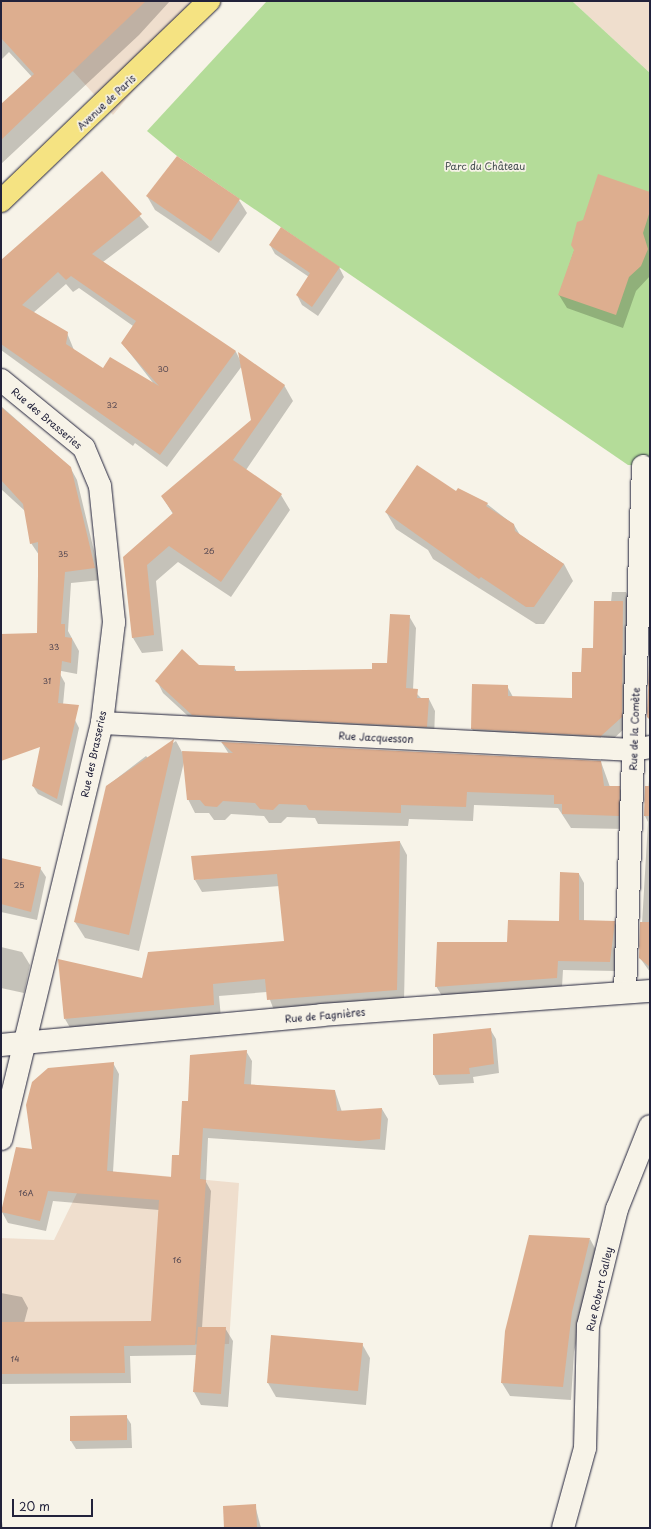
<!DOCTYPE html>
<html>
<head>
<meta charset="utf-8">
<style>
  body { margin:0 }
  #map { position:relative; width:651px; height:1529px; overflow:hidden; background:#f7f3e8; font-family:"Playpen Sans",sans-serif }
  div>[style] { position:absolute }
  .built>* { inset:0; background:#efdecd }
  .green>* { inset:0; background:#b4dc99 }
  .shadow>* { inset:0; background:#0003 }
  .building>* { inset:0; background:#ddae8f }
  .roads { filter:drop-shadow(0 0 1px #22223b) drop-shadow(0 0 1px #22223b) }
  .minor>* { height:22px; margin:-11px; padding:0 11px; transform-origin:11px; border-radius:11px; background:#f7f3e8 }
  .major>* { height:22px; margin:-11px; padding:0 11px; transform-origin:11px; border-radius:11px; background:#f5e382 }
  span { translate:-50% -50%; white-space:nowrap; text-align:center; line-height:1.15; -webkit-text-stroke:3.5px #f7f3e8; paint-order:stroke }
  .number-label { font-size:8px; color:#514550 }
  .number-label span { -webkit-text-stroke-width:0 }
  .street-label { font-size:10px; color:#22223b }
  .park-label { font-size:10px; color:#465052 }
  .frame { position:absolute; inset:0; border:2px solid #22223b; pointer-events:none }
  .scale { position:absolute; left:12px; top:1499px; width:81px; height:18px; box-sizing:border-box; border:2px solid #22223b; border-top:0; padding-left:5px; font-size:12px; line-height:14px; white-space:nowrap; color:#22223b; -webkit-text-stroke:3px #f7f3e8; paint-order:stroke }
</style>
</head>
<body>
<div id="map">
  <div class="built">
    <i style="clip-path:polygon(9px 1px,208px 1px,113px 115px)"></i>
    <i style="clip-path:polygon(572px 1px,650px 1px,650px 73px)"></i>
    <i style="clip-path:polygon(79px 1168px,239px 1183px,229px 1344px,1px 1347px,1px 1238px,54px 1240px,77px 1193px)"></i>
  </div>
  <div class="green">
    <i style="clip-path:polygon(267px 1px,572px 1px,650px 73px,650px 466px,628px 465px,177px 156px,147px 131px)"></i>
  </div>
  <div class="shadow">
    <i style="clip-path:polygon(1px 1px,170px 1px,139px 35px,1px 164px,1px 105px,32px 77px,9px 52px,1px 60px)"></i>
    <i style="clip-path:polygon(evenodd,102px 172px,149px 227px,103px 262px,236px 352px,240px 360px,284px 385px,293px 401px,246px 470px,281px 495px,290px 510px,231px 597px,178px 562px,156px 581px,163px 651px,142px 653px,133px 638px,124px 557px,173px 514px,162px 496px,252px 421px,242px 366px,167px 467px,135px 443px,133px 446px,1px 350px,1px 261px,102px 172px,66px 284px,73px 292px,79px 288px,133px 326px,122px 343px,154px 384px,103px 369px,74px 350px,67px 333px,33px 313px,66px 284px)"></i>
    <i style="clip-path:polygon(650px 193px,650px 276px,636px 291px,623px 328px,567px 308px,559px 295px,574px 251px)"></i>
    <i style="clip-path:polygon(147px 196px,239px 200px,247px 213px,219px 253px,155px 210px)"></i>
    <i style="clip-path:polygon(270px 245px,339px 267px,344px 277px,318px 316px,302px 305px,297px 295px,309px 277px,275px 254px)"></i>
    <i style="clip-path:polygon(1px 406px,70px 467px,77px 480px,101px 580px,71px 583px,68px 631px,79px 651px,77px 674px,51px 669px,1px 670px,1px 635px,38px 634px,39px 555px,31px 543px,25px 511px,1px 489px)"></i>
    <i style="clip-path:polygon(456px 492px,487px 504px,514px 525px,520px 535px,564px 564px,573px 581px,544px 624px,536px 624px,433px 559px,428px 550px,396px 529px,386px 512px)"></i>
    <i style="clip-path:polygon(612px 592px,626px 592px,631px 602px,627px 726px,607px 745px,477px 738px,472px 729px,507px 686px,513px 697px,573px 699px,611px 602px)"></i>
    <i style="clip-path:polygon(409px 616px,416px 628px,413px 690px,422px 699px,429px 699px,435px 711px,434px 739px,200px 727px,163px 693px,157px 681px,199px 666px,234px 667px,237px 672px,373px 670px,387px 664px)"></i>
    <i style="clip-path:polygon(60px 674px,65px 683px,63px 705px,1px 717px,1px 685px)"></i>
    <i style="clip-path:polygon(75px 720px,79px 728px,62px 806px,38px 794px,33px 786px)"></i>
    <i style="clip-path:polygon(176px 741px,182px 752px,229px 754px,222px 743px,601px 762px,610px 787px,619px 787px,627px 801px,626px 829px,571px 828px,558px 808px,474px 805px,473px 821px,409px 819px,408px 826px,318px 824px,315px 818px,287px 817px,281px 823px,269px 823px,264px 816px,231px 814px,225px 820px,214px 820px,209px 813px,195px 813px,188px 799px,184px 762px,139px 951px,85px 938px,75px 922px,107px 786px,146px 756px,149px 759px)"></i>
    <i style="clip-path:polygon(650px 772px,650px 972px,640px 958px,648px 822px,645px 816px)"></i>
    <i style="clip-path:polygon(400px 842px,407px 855px,404px 1002px,275px 1013px,267px 992px,219px 996px,221px 1018px,72px 1031px,65px 1019px,143px 979px,285px 942px,280px 886px,202px 892px,195px 880px)"></i>
    <i style="clip-path:polygon(1px 859px,40px 868px,46px 877px,37px 920px,1px 912px)"></i>
    <i style="clip-path:polygon(579px 874px,584px 883px,584px 921px,614px 922px,620px 931px,615px 971px,563px 970px,562px 987px,442px 996px,436px 986px,508px 943px,560px 922px)"></i>
    <i style="clip-path:polygon(1px 947px,22px 952px,30px 965px,24px 993px,1px 988px)"></i>
    <i style="clip-path:polygon(490px 1029px,496px 1039px,499px 1073px,473px 1077px,474px 1083px,439px 1085px,434px 1075px,434px 1035px)"></i>
    <i style="clip-path:polygon(246px 1051px,252px 1061px,251px 1085px,335px 1091px,342px 1112px,382px 1109px,388px 1119px,385px 1150px,208px 1138px,206px 1182px,211px 1191px,202px 1328px,225px 1328px,233px 1341px,228px 1407px,201px 1405px,194px 1392px,197px 1355px,130px 1356px,131px 1383px,1px 1384px,1px 1293px,22px 1297px,28px 1308px,24px 1323px,152px 1322px,159px 1210px,53px 1201px,46px 1231px,8px 1223px,2px 1212px,33px 1150px,113px 1063px,119px 1074px,113px 1172px,172px 1178px,180px 1156px,189px 1102px)"></i>
    <i style="clip-path:polygon(590px 1239px,597px 1252px,574px 1352px,571px 1400px,510px 1396px,502px 1383px)"></i>
    <i style="clip-path:polygon(272px 1337px,362px 1344px,370px 1358px,366px 1405px,276px 1397px,268px 1383px)"></i>
    <i style="clip-path:polygon(126px 1416px,131px 1424px,132px 1448px,76px 1449px,71px 1441px,71px 1417px)"></i>
    <i style="clip-path:polygon(255px 1505px,261px 1528px,225px 1528px)"></i>
    <i style="clip-path:polygon(1px 1515px,3px 1528px,1px 1528px)"></i>
  </div>
  <div class="building">
    <i style="clip-path:polygon(1px 1px,146px 1px,1px 140px,1px 104px,34px 74px,1px 38px)"></i>
    <i style="clip-path:polygon(177px 156px,240px 199px,211px 241px,146px 196px)"></i>
    <i style="clip-path:polygon(evenodd,102px 171px,142px 214px,92px 254px,236px 351px,160px 455px,1px 344px,1px 260px,102px 171px,58px 272px,66px 280px,71px 276px,136px 321px,121px 343px,159px 386px,110px 357px,103px 368px,66px 344px,68px 332px,22px 305px,58px 272px)"></i>
    <i style="clip-path:polygon(598px 174px,650px 192px,650px 211px,643px 233px,648px 249px,641px 266px,629px 277px,616px 315px,558px 295px,574px 250px,571px 245px,577px 222px,583px 220px)"></i>
    <i style="clip-path:polygon(281px 227px,340px 267px,312px 307px,296px 295px,310px 273px,269px 245px)"></i>
    <i style="clip-path:polygon(238px 352px,285px 385px,233px 460px,282px 494px,221px 582px,169px 546px,147px 565px,154px 635px,132px 638px,123px 557px,173px 513px,161px 496px,251px 420px)"></i>
    <i style="clip-path:polygon(1px 407px,71px 467px,95px 568px,65px 572px,61px 624px,65px 624px,65px 637px,72px 638px,71px 663px,62px 661px,58px 703px,79px 705px,57px 799px,32px 786px,40px 747px,1px 761px,1px 634px,37px 633px,38px 575px,38px 542px,30px 544px,23px 504px,1px 480px)"></i>
    <i style="clip-path:polygon(417px 465px,456px 491px,458px 488px,488px 503px,486px 506px,514px 524px,515px 531px,564px 564px,534px 607px,526px 607px,481px 577px,479px 579px,385px 512px)"></i>
    <i style="clip-path:polygon(594px 601px,623px 601px,622px 717px,601px 736px,471px 729px,472px 684px,508px 685px,508px 696px,572px 698px,572px 672px,581px 672px,582px 648px,593px 648px)"></i>
    <i style="clip-path:polygon(390px 614px,410px 615px,406px 688px,418px 689px,417px 698px,429px 698px,427px 727px,192px 715px,155px 681px,182px 649px,199px 665px,235px 666px,234px 671px,372px 669px,372px 663px,387px 663px)"></i>
    <i style="clip-path:polygon(650px 638px,650px 720px,647px 717px)"></i>
    <i style="clip-path:polygon(174px 739px,129px 935px,74px 922px,106px 786px)"></i>
    <i style="clip-path:polygon(221px 742px,601px 761px,604px 786px,620px 786px,619px 816px,562px 814px,562px 804px,554px 804px,554px 795px,467px 792px,466px 807px,401px 805px,401px 813px,309px 810px,306px 805px,279px 804px,273px 810px,260px 809px,255px 803px,223px 801px,217px 807px,205px 806px,200px 800px,187px 800px,182px 751px,233px 753px)"></i>
    <i style="clip-path:polygon(645px 786px,650px 786px,650px 816px,644px 816px)"></i>
    <i style="clip-path:polygon(400px 841px,397px 990px,267px 1000px,265px 979px,213px 984px,214px 1005px,64px 1019px,58px 959px,142px 978px,148px 952px,284px 941px,277px 874px,194px 880px,191px 856px)"></i>
    <i style="clip-path:polygon(1px 858px,41px 867px,31px 912px,1px 904px)"></i>
    <i style="clip-path:polygon(560px 872px,579px 873px,579px 920px,615px 921px,610px 962px,558px 961px,557px 978px,435px 987px,437px 942px,507px 942px,508px 920px,559px 921px)"></i>
    <i style="clip-path:polygon(640px 922px,650px 922px,650px 967px,639px 958px)"></i>
    <i style="clip-path:polygon(491px 1028px,494px 1064px,469px 1068px,470px 1074px,433px 1075px,433px 1034px)"></i>
    <i style="clip-path:polygon(247px 1050px,244px 1084px,335px 1090px,337px 1111px,382px 1108px,380px 1139px,359px 1141px,203px 1128px,200px 1179px,206px 1180px,195px 1345px,124px 1346px,125px 1373px,1px 1374px,1px 1322px,151px 1321px,159px 1200px,48px 1191px,40px 1221px,1px 1212px,16px 1147px,32px 1149px,26px 1105px,32px 1082px,48px 1068px,114px 1062px,107px 1171px,171px 1177px,172px 1155px,179px 1155px,182px 1101px,188px 1101px,190px 1055px)"></i>
    <i style="clip-path:polygon(529px 1235px,590px 1238px,572px 1312px,563px 1387px,501px 1383px,505px 1331px)"></i>
    <i style="clip-path:polygon(198px 1327px,226px 1327px,221px 1394px,193px 1392px)"></i>
    <i style="clip-path:polygon(271px 1335px,363px 1343px,358px 1391px,267px 1383px)"></i>
    <i style="clip-path:polygon(127px 1415px,127px 1440px,70px 1441px,70px 1416px)"></i>
    <i style="clip-path:polygon(256px 1504px,257px 1528px,224px 1528px,223px 1506px)"></i>
  </div>
  <div class="roads">
    <div class="minor">
      <i style="left:1px;top:380px;width:107px;rotate:39.3deg"></i>
      <i style="left:84px;top:448px;width:41px;rotate:67.2deg"></i>
      <i style="left:100px;top:486px;width:137px;rotate:84.1deg"></i>
      <i style="left:114px;top:622px;width:102px;rotate:96.8deg"></i>
      <i style="left:102px;top:723px;width:428px;rotate:103.6deg"></i>
      <i style="left:102px;top:723px;width:532px;rotate:2.91deg"></i>
      <i style="left:633px;top:750px;width:17px;rotate:-10deg"></i>
      <i style="left:625px;top:992px;width:526px;rotate:-88.04deg"></i>
      <i style="left:1px;top:1045px;width:322px;rotate:-5.3deg"></i>
      <i style="left:322px;top:1015px;width:329px;rotate:-4.2deg"></i>
      <i style="left:563px;top:1528px;width:83px;rotate:-74.6deg"></i>
      <i style="left:585px;top:1448px;width:122px;rotate:-88.6deg"></i>
      <i style="left:588px;top:1326px;width:121px;rotate:-76.1deg"></i>
      <i style="left:617px;top:1209px;width:89px;rotate:-68.3deg"></i>
    </div>
    <div class="major">
      <i style="left:1px;top:201px;width:289px;rotate:-43.9deg"></i>
    </div>
  </div>
  <div class="number-label">
    <span style="left:163px;top:370px">30</span>
    <span style="left:112px;top:406px">32</span>
    <span style="left:209px;top:552px">26</span>
    <span style="left:63px;top:555px">35</span>
    <span style="left:54px;top:648px">33</span>
    <span style="left:47px;top:682px">31</span>
    <span style="left:19px;top:886px">25</span>
    <span style="left:26px;top:1194px">16A</span>
    <span style="left:177px;top:1261px">16</span>
    <span style="left:15px;top:1360px">14</span>
  </div>
  <div class="street-label">
    <span style="left:106px;top:102px;rotate:-43deg">Avenue de Paris</span>
    <span style="left:47px;top:418px;rotate:40deg">Rue des Brasseries</span>
    <span style="left:634px;top:729px;rotate:-88deg">Rue de la Comète</span>
    <span style="left:376px;top:737px;rotate:3deg">Rue Jacquesson</span>
    <span style="left:93px;top:754px;rotate:-78deg">Rue des Brasseries</span>
    <span style="left:325px;top:1015px;rotate:-5deg">Rue de Fagnières</span>
    <span style="left:599px;top:1289px;rotate:-77deg">Rue Robert Galley</span>
  </div>
  <div class="park-label">
    <span style="left:485px;top:166px">Parc du Château</span>
  </div>
  <div class="frame"></div>
  <div class="scale">20 m</div>
</div>
</body>
</html>
